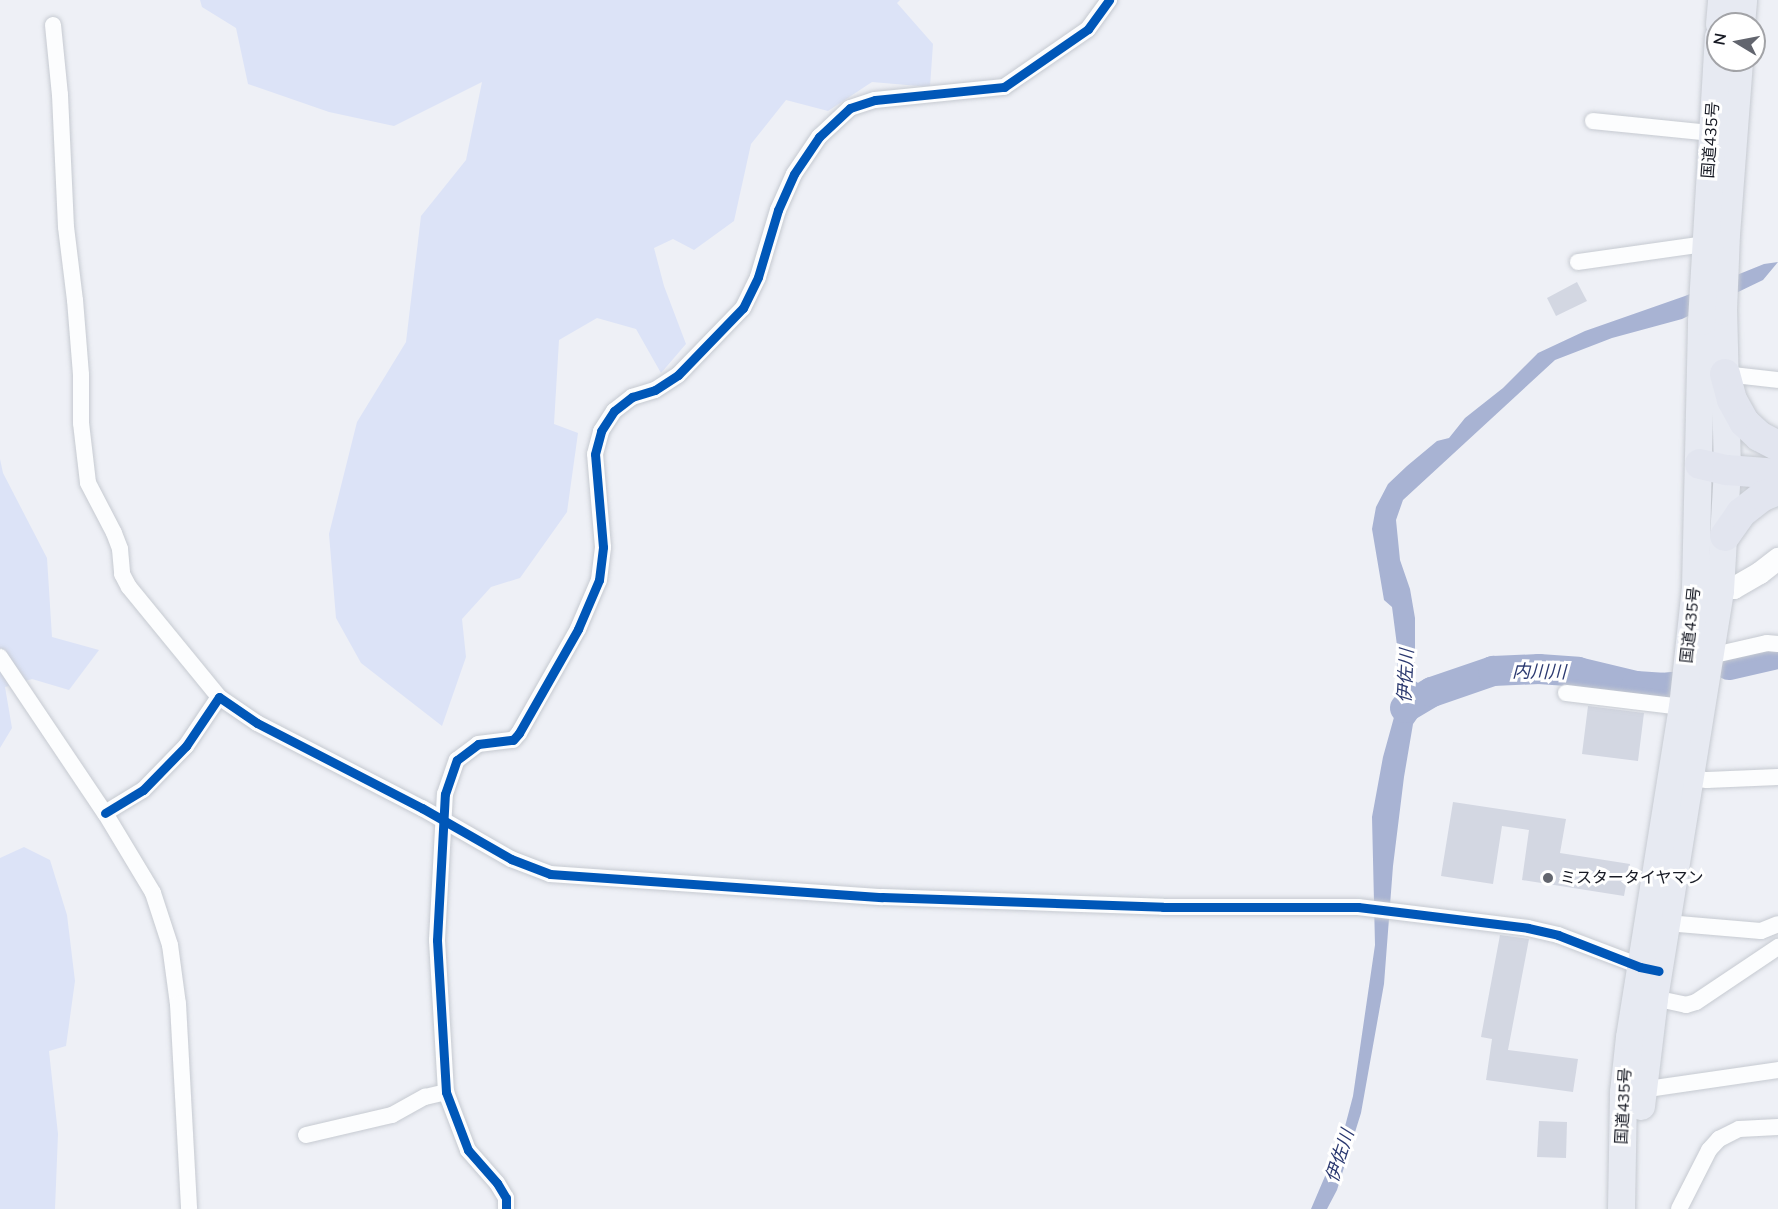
<!DOCTYPE html>
<html>
<head>
<meta charset="utf-8">
<style>
  body { margin:0 }
  #map { position:relative; width:1778px; height:1209px; overflow:hidden; background:#eef0f6; font-family:"Nunito Sans","Noto Sans JP",sans-serif }
  div>[style] { position:absolute }
  .green>* { inset:0; background:#dce3f7 }
  .water>* { inset:0; background:#a8b3d3 }
  .river>* { height:30px; margin:-15px; padding:0 15px; transform-origin:15px; border-radius:15px; background:#a8b3d3 }
  .building>* { inset:0; background:#d3d7e2 }
  .roads { filter:drop-shadow(0 0 2px #c6cad1) drop-shadow(0 0 2px #c6cad1) }
  .minor>* { height:16px; margin:-8px; padding:0 8px; transform-origin:8px; border-radius:8px; background:#fcfdfe }
  .secondary>* { height:22px; margin:-11px; padding:0 11px; transform-origin:11px; border-radius:11px; background:#fcfdfe }
  .trunk>* { height:27px; margin:-13.5px; padding:0 13.5px; transform-origin:13.5px; border-radius:13.5px; background:#e7eaf2 }
  .motorway>* { height:30px; margin:-15px; padding:0 15px; transform-origin:15px; border-radius:15px; background:#e2e5ef }
  .cycleway>* { height:9px; margin:-4.5px; padding:0 4.5px; transform-origin:4.5px; border-radius:4.5px; background:#0057b8 }
  .dots>* { width:16px; height:16px; translate:-50% -50%; box-sizing:border-box; border:3px solid #fff; border-radius:50% }
  span { translate:-50% -50%; white-space:nowrap; text-align:center; line-height:1.15; -webkit-text-stroke:6px #fff; paint-order:stroke }
  .street-label { font-size:16px; color:#171a24 }
  .poi-label { font-size:16px; color:#171a24 }
  .left { translate:0 -50%; text-align:left }
  .water-label { font-size:18px; color:#2b3970; font-style:italic }
  .north { position:absolute; left:1706px; top:12px; width:60px; height:60px; box-sizing:border-box; background:#fff; border:2px solid #a2a3a7; border-radius:50%; rotate:280deg; font-size:16px; font-weight:700; line-height:24px; text-align:center; color:#171a24 }
  .north::after { content:''; display:block; margin:auto; width:21px; height:27px; background:#62656e; clip-path:polygon(50% 0,100% 100%,50% 72%,0 100%) }
</style>
</head>
<body>
<div id="map">
  <div class="green">
    <i style="clip-path:polygon(200px 0,900px 0,897px 3px,933px 44px,930px 87px,872px 82px,828px 111px,786px 100px,751px 144px,734px 221px,694px 250px,673px 239px,654px 248px,664px 286px,686px 344px,661px 373px,636px 329px,597px 318px,559px 340px,554px 424px,578px 433px,567px 512px,520px 578px,491px 587px,462px 619px,466px 657px,442px 726px,361px 663px,336px 618px,329px 534px,357px 422px,406px 342px,421px 216px,466px 160px,482px 82px,394px 126px,329px 112px,248px 84px,236px 28px,202px 7px)"></i>
    <i style="clip-path:polygon(0 459px,3px 473px,47px 558px,52px 637px,99px 650px,69px 690px,32px 679px,5px 687px,12px 728px,0 748px)"></i>
    <i style="clip-path:polygon(24px 847px,50px 860px,67px 915px,75px 981px,66px 1046px,49px 1051px,58px 1134px,55px 1209px,0 1209px,0 858px)"></i>
  </div>
  <div class="water">
    <i style="clip-path:polygon(1778px 262px,1763px 280px,1682px 319px,1612px 338px,1555px 360px,1403px 500px,1396px 520px,1400px 560px,1410px 589px,1415px 618px,1415px 681px,1426px 688px,1425px 707px,1413px 724px,1404px 777px,1393px 866px,1384px 984px,1361px 1113px,1337px 1190px,1327px 1209px,1311px 1209px,1343px 1134px,1353px 1096px,1375px 945px,1372px 817px,1383px 757px,1396px 710px,1398px 653px,1392px 607px,1384px 600px,1372px 529px,1376px 507px,1388px 484px,1407px 466px,1437px 441px,1449px 438px,1465px 418px,1503px 388px,1538px 353px,1585px 331px,1685px 296px,1764px 264px)"></i>
  </div>
  <div class="river">
    <i style="left:1729px;top:665px;width:50px;rotate:-12.7deg"></i>
    <i style="left:1405px;top:708px;width:31px;rotate:-31deg"></i>
    <i style="left:1432px;top:692px;width:65px;rotate:-19deg"></i>
    <i style="left:1493px;top:671px;width:46px;rotate:-2.5deg"></i>
    <i style="left:1539px;top:669px;width:39px;rotate:4deg"></i>
    <i style="left:1578px;top:672px;width:60px;rotate:13.6deg"></i>
    <i style="left:1636px;top:686px;width:26px;rotate:4deg"></i>
    <i style="left:1662px;top:688px;width:18px;rotate:-6deg"></i>
  </div>
  <div class="building">
    <i style="clip-path:polygon(1577px 282px,1587px 301px,1556px 316px,1547px 298px)"></i>
    <i style="clip-path:polygon(1588px 706px,1644px 713px,1638px 761px,1582px 754px)"></i>
    <i style="clip-path:polygon(1453px 802px,1566px 819px,1560px 853px,1630px 864px,1624px 896px,1522px 880px,1529px 830px,1502px 826px,1493px 884px,1441px 876px)"></i>
    <i style="clip-path:polygon(1500px 935px,1529px 939px,1508px 1050px,1578px 1059px,1573px 1092px,1486px 1080px,1492px 1039px,1481px 1037px)"></i>
    <i style="clip-path:polygon(1539px 1121px,1567px 1122px,1566px 1158px,1537px 1157px)"></i>
  </div>
  <div class="roads">
    <div class="minor">
      <i style="left:53px;top:25px;width:70px;rotate:84.3deg"></i>
      <i style="left:60px;top:95px;width:132px;rotate:87.4deg"></i>
      <i style="left:66px;top:227px;width:74px;rotate:83deg"></i>
      <i style="left:75px;top:300px;width:75px;rotate:85.4deg"></i>
      <i style="left:81px;top:375px;width:48px;rotate:90deg"></i>
      <i style="left:81px;top:423px;width:60px;rotate:83.3deg"></i>
      <i style="left:88px;top:483px;width:56px;rotate:62.5deg"></i>
      <i style="left:114px;top:533px;width:17px;rotate:69deg"></i>
      <i style="left:120px;top:549px;width:25px;rotate:85deg"></i>
      <i style="left:122px;top:574px;width:15px;rotate:62deg"></i>
      <i style="left:129px;top:587px;width:142px;rotate:50.7deg"></i>
      <i style="left:1593px;top:121px;width:119px;rotate:5.8deg"></i>
      <i style="left:1578px;top:262px;width:128px;rotate:-8.1deg"></i>
      <i style="left:1725px;top:374px;width:53px;rotate:6.5deg"></i>
      <i style="left:1710px;top:656px;width:58px;rotate:-12.8deg"></i>
      <i style="left:1767px;top:643px;width:11px;rotate:5deg"></i>
      <i style="left:0;top:657px;width:188px;rotate:56.1deg"></i>
      <i style="left:105px;top:813px;width:93px;rotate:59deg"></i>
      <i style="left:153px;top:893px;width:55px;rotate:71.9deg"></i>
      <i style="left:170px;top:945px;width:60px;rotate:82.3deg"></i>
      <i style="left:178px;top:1004px;width:205px;rotate:86.9deg"></i>
      <i style="left:1566px;top:693px;width:117px;rotate:6.9deg"></i>
      <i style="left:1692px;top:778px;width:15px;rotate:8deg"></i>
      <i style="left:1707px;top:780px;width:71px;rotate:-2.4deg"></i>
      <i style="left:105px;top:813px;width:44px;rotate:-31.2deg"></i>
      <i style="left:143px;top:790px;width:62px;rotate:-45.7deg"></i>
      <i style="left:186px;top:746px;width:59px;rotate:-56deg"></i>
      <i style="left:219px;top:697px;width:46px;rotate:34.4deg"></i>
      <i style="left:257px;top:723px;width:186px;rotate:27.3deg"></i>
      <i style="left:422px;top:808px;width:103px;rotate:29.8deg"></i>
      <i style="left:511px;top:859px;width:42px;rotate:21deg"></i>
      <i style="left:550px;top:874px;width:333px;rotate:4deg"></i>
      <i style="left:882px;top:897px;width:281px;rotate:2deg"></i>
      <i style="left:1163px;top:907px;width:195px"></i>
      <i style="left:1358px;top:907px;width:171px;rotate:7deg"></i>
      <i style="left:1528px;top:928px;width:31px;rotate:13deg"></i>
      <i style="left:1558px;top:935px;width:96px;rotate:20.7deg"></i>
      <i style="left:1667px;top:923px;width:94px;rotate:4.9deg"></i>
      <i style="left:1761px;top:931px;width:18px;rotate:-22deg"></i>
      <i style="left:1654px;top:998px;width:33px;rotate:12deg"></i>
      <i style="left:1686px;top:1005px;width:10px;rotate:-17deg"></i>
      <i style="left:1696px;top:1002px;width:99px;rotate:-33.9deg"></i>
      <i style="left:1641px;top:1090px;width:138px;rotate:-8.3deg"></i>
      <i style="left:306px;top:1135px;width:88px;rotate:-13.1deg"></i>
      <i style="left:392px;top:1115px;width:38px;rotate:-29deg"></i>
      <i style="left:425px;top:1097px;width:22px;rotate:-13deg"></i>
      <i style="left:506px;top:1209px;width:11px;rotate:-90deg"></i>
      <i style="left:506px;top:1198px;width:17px;rotate:-121deg"></i>
      <i style="left:497px;top:1183px;width:44px;rotate:-131.3deg"></i>
      <i style="left:468px;top:1150px;width:62px;rotate:-110.8deg"></i>
      <i style="left:446px;top:1092px;width:152px;rotate:-93.4deg"></i>
      <i style="left:437px;top:940px;width:146px;rotate:-86.9deg"></i>
      <i style="left:445px;top:794px;width:36px;rotate:-71deg"></i>
      <i style="left:457px;top:760px;width:26px;rotate:-37deg"></i>
      <i style="left:478px;top:744px;width:35px;rotate:-7deg"></i>
      <i style="left:513px;top:740px;width:9px;rotate:-49deg"></i>
      <i style="left:519px;top:733px;width:120px;rotate:-60.4deg"></i>
      <i style="left:578px;top:629px;width:53px;rotate:-66.8deg"></i>
      <i style="left:599px;top:580px;width:33px;rotate:-83deg"></i>
      <i style="left:603px;top:547px;width:93px;rotate:-94.9deg"></i>
      <i style="left:595px;top:454px;width:24px;rotate:-75deg"></i>
      <i style="left:601px;top:431px;width:24px;rotate:-57deg"></i>
      <i style="left:614px;top:411px;width:23px;rotate:-38deg"></i>
      <i style="left:632px;top:397px;width:24px;rotate:-17deg"></i>
      <i style="left:655px;top:390px;width:27px;rotate:-33deg"></i>
      <i style="left:678px;top:375px;width:93px;rotate:-45.9deg"></i>
      <i style="left:743px;top:308px;width:34px;rotate:-64deg"></i>
      <i style="left:758px;top:277px;width:70px;rotate:-73.4deg"></i>
      <i style="left:778px;top:210px;width:39px;rotate:-66deg"></i>
      <i style="left:794px;top:174px;width:45px;rotate:-56deg"></i>
      <i style="left:819px;top:137px;width:42px;rotate:-43.1deg"></i>
      <i style="left:850px;top:108px;width:26px;rotate:-18deg"></i>
      <i style="left:875px;top:100px;width:130px;rotate:-5.8deg"></i>
      <i style="left:1004px;top:87px;width:102px;rotate:-34.6deg"></i>
      <i style="left:1088px;top:29px;width:36px;rotate:-54deg"></i>
      <i style="left:1679px;top:1209px;width:66px;rotate:-63deg"></i>
      <i style="left:1709px;top:1150px;width:15px;rotate:-48deg"></i>
      <i style="left:1719px;top:1139px;width:22px;rotate:-27deg"></i>
      <i style="left:1739px;top:1129px;width:39px;rotate:-3deg"></i>
    </div>
    <div class="secondary">
      <i style="left:1703px;top:589px;width:31px;rotate:-2deg"></i>
      <i style="left:1734px;top:588px;width:30px;rotate:-30deg"></i>
      <i style="left:1760px;top:573px;width:23px;rotate:-38deg"></i>
    </div>
    <div class="trunk">
      <i style="left:1719px;top:24px;width:24px;rotate:-85deg"></i>
      <i style="left:1741px;top:24px;width:24px;rotate:-85deg"></i>
      <i style="left:1641px;top:1106px;width:109px;rotate:-83.1deg"></i>
      <i style="left:1654px;top:998px;width:413px;rotate:-80.8deg"></i>
      <i style="left:1720px;top:590px;width:120px;rotate:-86.7deg"></i>
      <i style="left:1727px;top:470px;width:159px;rotate:-91.4deg"></i>
      <i style="left:1723px;top:311px;width:77px;rotate:-87.8deg"></i>
      <i style="left:1726px;top:234px;width:174px;rotate:-85.7deg"></i>
      <i style="left:1621px;top:1209px;width:117px;rotate:-89deg"></i>
      <i style="left:1623px;top:1092px;width:55px;rotate:-83.8deg"></i>
      <i style="left:1629px;top:1037px;width:334px;rotate:-80.9deg"></i>
      <i style="left:1682px;top:707px;width:120px;rotate:-83.8deg"></i>
      <i style="left:1695px;top:588px;width:267px;rotate:-88.7deg"></i>
      <i style="left:1701px;top:321px;width:285px;rotate:-86.6deg"></i>
    </div>
    <div class="motorway">
      <i style="left:1725px;top:374px;width:27px;rotate:75deg"></i>
      <i style="left:1732px;top:400px;width:25px;rotate:61deg"></i>
      <i style="left:1744px;top:422px;width:21px;rotate:43deg"></i>
      <i style="left:1759px;top:436px;width:21px;rotate:28deg"></i>
      <i style="left:1700px;top:464px;width:28px;rotate:13deg"></i>
      <i style="left:1727px;top:470px;width:51px;rotate:4.5deg"></i>
      <i style="left:1725px;top:536px;width:28px;rotate:-55deg"></i>
      <i style="left:1741px;top:513px;width:28px;rotate:-38deg"></i>
      <i style="left:1763px;top:496px;width:16px;rotate:-22deg"></i>
    </div>
  </div>
  <div class="cycleway">
    <i style="left:105px;top:813px;width:44px;rotate:-31.2deg"></i>
    <i style="left:143px;top:790px;width:62px;rotate:-45.7deg"></i>
    <i style="left:186px;top:746px;width:59px;rotate:-56deg"></i>
    <i style="left:219px;top:697px;width:46px;rotate:34.4deg"></i>
    <i style="left:257px;top:723px;width:186px;rotate:27.3deg"></i>
    <i style="left:422px;top:808px;width:103px;rotate:29.8deg"></i>
    <i style="left:511px;top:859px;width:42px;rotate:21deg"></i>
    <i style="left:550px;top:874px;width:333px;rotate:4deg"></i>
    <i style="left:882px;top:897px;width:281px;rotate:2deg"></i>
    <i style="left:1163px;top:907px;width:195px"></i>
    <i style="left:1358px;top:907px;width:171px;rotate:7deg"></i>
    <i style="left:1528px;top:928px;width:31px;rotate:13deg"></i>
    <i style="left:1558px;top:935px;width:88px;rotate:21.3deg"></i>
    <i style="left:1640px;top:967px;width:19px;rotate:12deg"></i>
    <i style="left:506px;top:1209px;width:11px;rotate:-90deg"></i>
    <i style="left:506px;top:1198px;width:17px;rotate:-121deg"></i>
    <i style="left:497px;top:1183px;width:44px;rotate:-131.3deg"></i>
    <i style="left:468px;top:1150px;width:62px;rotate:-110.8deg"></i>
    <i style="left:446px;top:1092px;width:152px;rotate:-93.4deg"></i>
    <i style="left:437px;top:940px;width:146px;rotate:-86.9deg"></i>
    <i style="left:445px;top:794px;width:36px;rotate:-71deg"></i>
    <i style="left:457px;top:760px;width:26px;rotate:-37deg"></i>
    <i style="left:478px;top:744px;width:35px;rotate:-7deg"></i>
    <i style="left:513px;top:740px;width:9px;rotate:-49deg"></i>
    <i style="left:519px;top:733px;width:120px;rotate:-60.4deg"></i>
    <i style="left:578px;top:629px;width:53px;rotate:-66.8deg"></i>
    <i style="left:599px;top:580px;width:33px;rotate:-83deg"></i>
    <i style="left:603px;top:547px;width:93px;rotate:-94.9deg"></i>
    <i style="left:595px;top:454px;width:24px;rotate:-75deg"></i>
    <i style="left:601px;top:431px;width:24px;rotate:-57deg"></i>
    <i style="left:614px;top:411px;width:23px;rotate:-38deg"></i>
    <i style="left:632px;top:397px;width:24px;rotate:-17deg"></i>
    <i style="left:655px;top:390px;width:27px;rotate:-33deg"></i>
    <i style="left:678px;top:375px;width:93px;rotate:-45.9deg"></i>
    <i style="left:743px;top:308px;width:34px;rotate:-64deg"></i>
    <i style="left:758px;top:277px;width:70px;rotate:-73.4deg"></i>
    <i style="left:778px;top:210px;width:39px;rotate:-66deg"></i>
    <i style="left:794px;top:174px;width:45px;rotate:-56deg"></i>
    <i style="left:819px;top:137px;width:42px;rotate:-43.1deg"></i>
    <i style="left:850px;top:108px;width:26px;rotate:-18deg"></i>
    <i style="left:875px;top:100px;width:130px;rotate:-5.8deg"></i>
    <i style="left:1004px;top:87px;width:102px;rotate:-34.6deg"></i>
    <i style="left:1088px;top:29px;width:36px;rotate:-54deg"></i>
  </div>
  <div class="dots">
    <i style="left:1548px;top:878px;background:#62656e"></i>
  </div>
  <div class="street-label">
    <span style="left:1711px;top:140px;rotate:-86deg">国道435号</span>
    <span style="left:1691px;top:625px;rotate:-84deg">国道435号</span>
    <span style="left:1624px;top:1106px;rotate:-87deg">国道435号</span>
  </div>
  <div class="poi-label">
    <span class="left" style="left:1560px;top:878px">ミスタータイヤマン</span>
  </div>
  <div class="water-label">
    <span style="left:1539px;top:672px;rotate:1deg">内川川</span>
    <span style="left:1406px;top:676px;rotate:-87deg">伊佐川</span>
    <span style="left:1340px;top:1156px;rotate:-72deg">伊佐川</span>
  </div>
  <div class="north">N</div>
</div>
</body>
</html>
